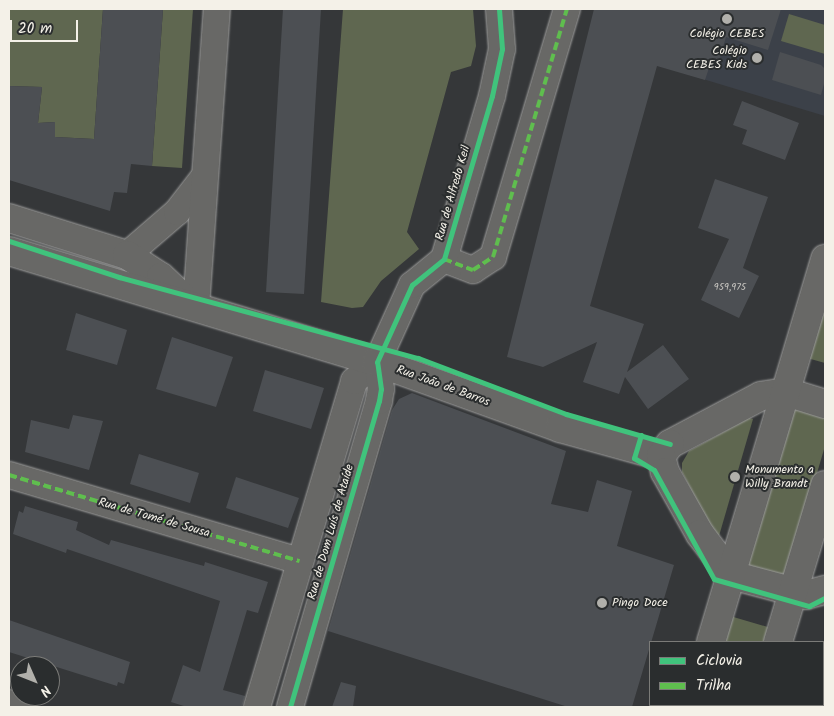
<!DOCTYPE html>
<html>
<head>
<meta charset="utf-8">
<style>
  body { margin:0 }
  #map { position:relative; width:834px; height:716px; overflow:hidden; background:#353739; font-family:Kalam,sans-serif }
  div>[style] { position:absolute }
  .built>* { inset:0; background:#3c4149 }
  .green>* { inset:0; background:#5f6750 }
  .building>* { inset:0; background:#4c4f53 }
  .roads { filter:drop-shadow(0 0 1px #9c9c9b) drop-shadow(0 0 1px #9c9c9b) }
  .minor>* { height:26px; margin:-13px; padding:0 13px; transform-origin:13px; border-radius:13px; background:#686866 }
  .tertiary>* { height:28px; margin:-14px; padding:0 14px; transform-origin:14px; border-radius:14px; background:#686866 }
  .secondary>* { height:28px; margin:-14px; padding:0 14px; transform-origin:14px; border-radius:14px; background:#686866 }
  .quiet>* { height:4px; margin-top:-2px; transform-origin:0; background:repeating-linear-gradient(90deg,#5fbe4e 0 8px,transparent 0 12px) }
  .cycleway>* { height:5px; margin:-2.5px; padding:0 2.5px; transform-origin:2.5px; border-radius:2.5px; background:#40c37c }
  .dots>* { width:14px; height:14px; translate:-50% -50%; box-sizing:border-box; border:2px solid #2a2d2e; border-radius:50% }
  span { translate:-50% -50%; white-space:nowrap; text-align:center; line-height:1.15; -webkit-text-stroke:4px #2a2d2e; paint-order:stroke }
  .number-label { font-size:10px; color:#cac8c3 }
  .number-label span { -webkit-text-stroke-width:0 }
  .poi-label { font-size:12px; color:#f4f1e8 }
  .right { translate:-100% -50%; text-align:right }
  .left { translate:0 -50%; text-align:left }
  .street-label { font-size:12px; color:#f4f1e8 }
  .frame { position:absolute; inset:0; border:10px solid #f4f1e8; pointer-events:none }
  .legend { position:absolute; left:649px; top:641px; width:175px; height:65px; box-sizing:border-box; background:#2a2d2e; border:1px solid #7b7b78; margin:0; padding:6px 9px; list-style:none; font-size:15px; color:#f4f1e8 }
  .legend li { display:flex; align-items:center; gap:10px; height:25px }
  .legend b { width:25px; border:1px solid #7b7b78 }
  .north { position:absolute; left:10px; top:656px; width:50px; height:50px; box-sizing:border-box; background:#2a2d2e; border:1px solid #7b7b78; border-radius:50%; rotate:134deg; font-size:14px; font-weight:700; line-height:20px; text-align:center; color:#f4f1e8 }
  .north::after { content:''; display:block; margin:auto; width:18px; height:22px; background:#b1b0ab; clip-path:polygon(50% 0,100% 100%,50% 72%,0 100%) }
  .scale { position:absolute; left:10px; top:20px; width:68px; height:22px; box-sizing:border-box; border:2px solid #f4f1e8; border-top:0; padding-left:6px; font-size:15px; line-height:18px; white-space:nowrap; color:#f4f1e8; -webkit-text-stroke:4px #2a2d2e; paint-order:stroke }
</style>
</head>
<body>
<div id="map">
  <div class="built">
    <i style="clip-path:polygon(703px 9px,825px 9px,825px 116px,683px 73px)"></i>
  </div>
  <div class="green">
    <i style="clip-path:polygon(9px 9px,103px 9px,94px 139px,55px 137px,55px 122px,38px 123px,42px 87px,9px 86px)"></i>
    <i style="clip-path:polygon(163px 9px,193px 9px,182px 168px,152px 166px)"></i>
    <i style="clip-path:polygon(343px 9px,473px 9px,476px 46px,471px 66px,451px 72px,407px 232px,419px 249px,381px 281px,363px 307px,352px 308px,321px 302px)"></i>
    <i style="clip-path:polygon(789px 14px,825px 25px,825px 54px,781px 41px)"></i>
    <i style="clip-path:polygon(825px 297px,825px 363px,807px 358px)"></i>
    <i style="clip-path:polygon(793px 406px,825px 416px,825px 446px,786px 578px,745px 566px)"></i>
    <i style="clip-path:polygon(749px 418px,753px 419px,719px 536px,714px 534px,682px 472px,682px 463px,689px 451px)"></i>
    <i style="clip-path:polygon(730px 616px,771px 628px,767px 642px,722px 642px)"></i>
  </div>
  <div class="building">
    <i style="clip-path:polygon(103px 9px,163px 9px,152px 166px,131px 164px,127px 193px,114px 192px,110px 211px,9px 180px,9px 86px,42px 87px,38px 123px,55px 122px,55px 137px,94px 139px)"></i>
    <i style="clip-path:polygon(283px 9px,321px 9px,304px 294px,266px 292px)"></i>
    <i style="clip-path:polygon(594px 9px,781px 9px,768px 50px,726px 37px,718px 64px,711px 62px,705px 80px,657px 66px,590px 306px,644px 324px,627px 372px,663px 345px,689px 379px,648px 409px,625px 377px,619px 394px,583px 382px,597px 342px,543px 367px,507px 357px)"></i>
    <i style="clip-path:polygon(780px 52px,821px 65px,825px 69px,825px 80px,821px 95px,772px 80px)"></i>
    <i style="clip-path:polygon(742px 101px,799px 123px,785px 160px,742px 144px,747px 130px,733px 125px)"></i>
    <i style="clip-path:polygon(715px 179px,768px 197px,743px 268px,759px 276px,739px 318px,701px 300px,729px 239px,698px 228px)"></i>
    <i style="clip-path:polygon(76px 313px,127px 330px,117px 365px,66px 350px)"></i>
    <i style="clip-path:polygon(172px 337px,233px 357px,216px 407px,156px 389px)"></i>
    <i style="clip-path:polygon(265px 370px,324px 388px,311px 429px,253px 411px)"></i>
    <i style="clip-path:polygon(412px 393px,566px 451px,551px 504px,588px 512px,597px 480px,632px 491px,617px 546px,674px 565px,632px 707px,568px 707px,328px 631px,392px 410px,399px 399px)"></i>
    <i style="clip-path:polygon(73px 415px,103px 421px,89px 470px,25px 452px,31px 420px,69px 429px)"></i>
    <i style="clip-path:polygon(139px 454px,199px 473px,190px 503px,130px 484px)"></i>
    <i style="clip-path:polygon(236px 477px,299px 498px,288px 528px,226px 508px)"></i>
    <i style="clip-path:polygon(25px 506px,78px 522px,76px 530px,109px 545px,111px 540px,204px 566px,205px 562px,268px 582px,258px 613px,247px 610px,223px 690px,245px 696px,242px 707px,187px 707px,171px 702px,183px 665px,200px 672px,220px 601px,67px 549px,66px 553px,13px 534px,19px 511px,23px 513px)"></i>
    <i style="clip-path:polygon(9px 620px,130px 662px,124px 684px,118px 682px,117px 686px,9px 652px)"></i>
    <i style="clip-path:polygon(341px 682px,356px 686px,353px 707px,332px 707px)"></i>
  </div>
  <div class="roads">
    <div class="minor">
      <i style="left:127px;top:255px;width:66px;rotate:-40.7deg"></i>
      <i style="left:177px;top:212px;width:44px;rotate:-52.4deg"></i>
      <i style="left:444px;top:259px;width:31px;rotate:21deg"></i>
      <i style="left:473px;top:270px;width:24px;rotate:-33deg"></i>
      <i style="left:493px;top:257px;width:259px;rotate:-73.4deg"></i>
      <i style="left:196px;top:307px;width:299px;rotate:-86deg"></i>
      <i style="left:9px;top:475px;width:303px;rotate:16.5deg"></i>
      <i style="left:9px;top:703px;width:15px;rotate:16deg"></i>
      <i style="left:257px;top:707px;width:340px;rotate:-73.4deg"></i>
      <i style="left:354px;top:381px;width:30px;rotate:-40deg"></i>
      <i style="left:290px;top:707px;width:319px;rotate:-73.8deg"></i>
      <i style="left:379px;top:401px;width:12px;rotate:-81deg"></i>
      <i style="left:381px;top:389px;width:27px;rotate:-98deg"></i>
      <i style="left:377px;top:362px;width:85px;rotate:-65.6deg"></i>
      <i style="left:412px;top:285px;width:41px;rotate:-39.1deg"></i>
      <i style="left:444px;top:259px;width:170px;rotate:-73.6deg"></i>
      <i style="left:492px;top:96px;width:48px;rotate:-78deg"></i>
      <i style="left:502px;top:49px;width:40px;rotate:-94.3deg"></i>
    </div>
    <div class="tertiary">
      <i style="left:9px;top:218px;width:124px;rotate:17.4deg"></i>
      <i style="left:127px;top:255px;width:40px;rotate:32.9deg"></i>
      <i style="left:161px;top:277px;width:34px;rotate:43deg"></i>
      <i style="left:9px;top:251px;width:384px;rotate:16.8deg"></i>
      <i style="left:377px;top:362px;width:195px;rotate:19.8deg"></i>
      <i style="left:560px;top:428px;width:105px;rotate:15.5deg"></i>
      <i style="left:825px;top:404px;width:41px;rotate:-162.9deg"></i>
      <i style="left:786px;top:392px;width:25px;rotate:171deg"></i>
      <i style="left:761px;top:396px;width:103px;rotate:152.2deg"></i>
      <i style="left:670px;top:444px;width:15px;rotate:127deg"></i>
      <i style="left:661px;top:456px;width:16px;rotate:76deg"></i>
      <i style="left:665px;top:472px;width:71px;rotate:60.6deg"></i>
      <i style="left:700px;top:534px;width:51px;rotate:52.9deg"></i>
      <i style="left:731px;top:575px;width:78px;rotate:14.9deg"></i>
      <i style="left:806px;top:595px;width:20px;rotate:-15deg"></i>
    </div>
    <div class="secondary">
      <i style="left:711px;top:642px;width:400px;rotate:-73.4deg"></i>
      <i style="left:778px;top:642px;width:164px;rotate:-73.3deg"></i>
      <i style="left:692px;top:707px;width:2px;rotate:-90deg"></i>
      <i style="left:759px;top:707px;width:2px;rotate:-63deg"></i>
    </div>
  </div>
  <div class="quiet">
    <i style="left:444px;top:259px;width:31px;rotate:21deg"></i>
    <i style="left:473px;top:270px;width:24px;rotate:-33deg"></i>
    <i style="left:493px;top:257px;width:259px;rotate:-73.4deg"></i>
    <i style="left:9px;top:475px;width:303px;rotate:16.5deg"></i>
  </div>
  <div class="cycleway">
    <i style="left:9px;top:241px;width:116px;rotate:18.1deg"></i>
    <i style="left:119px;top:277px;width:310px;rotate:15.2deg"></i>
    <i style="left:418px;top:358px;width:158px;rotate:20.7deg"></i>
    <i style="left:566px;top:414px;width:108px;rotate:16.1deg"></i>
    <i style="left:641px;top:435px;width:24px;rotate:107deg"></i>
    <i style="left:634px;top:458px;width:23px;rotate:31deg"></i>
    <i style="left:654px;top:470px;width:124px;rotate:61.2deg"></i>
    <i style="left:714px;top:579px;width:99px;rotate:15.9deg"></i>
    <i style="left:809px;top:606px;width:18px;rotate:-27deg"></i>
    <i style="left:290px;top:707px;width:319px;rotate:-73.8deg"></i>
    <i style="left:379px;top:401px;width:12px;rotate:-81deg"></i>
    <i style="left:381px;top:389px;width:27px;rotate:-98deg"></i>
    <i style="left:377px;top:362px;width:85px;rotate:-65.6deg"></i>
    <i style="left:412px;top:285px;width:41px;rotate:-39.1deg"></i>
    <i style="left:444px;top:259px;width:170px;rotate:-73.6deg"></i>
    <i style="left:492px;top:96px;width:48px;rotate:-78deg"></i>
    <i style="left:502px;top:49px;width:40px;rotate:-94.3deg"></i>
  </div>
  <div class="dots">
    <i style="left:727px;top:19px;background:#b1b0ab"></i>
    <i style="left:757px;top:58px;background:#b1b0ab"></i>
    <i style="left:735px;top:477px;background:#b1b0ab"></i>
    <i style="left:602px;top:603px;background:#b1b0ab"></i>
  </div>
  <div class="number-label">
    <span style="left:730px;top:288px">959,975</span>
  </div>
  <div class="poi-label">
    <span style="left:727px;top:34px">Colégio CEBES</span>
    <span class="right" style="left:747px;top:58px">Colégio<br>CEBES Kids</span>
    <span class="left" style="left:745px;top:477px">Monumento a<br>Willy Brandt</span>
    <span class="left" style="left:612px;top:603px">Pingo Doce</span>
  </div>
  <div class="street-label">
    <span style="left:453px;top:193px;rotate:-74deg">Rua de Alfredo Keil</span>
    <span style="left:443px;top:386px;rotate:20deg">Rua João de Barros</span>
    <span style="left:154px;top:518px;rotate:16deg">Rua de Tomé de Sousa</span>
    <span style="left:331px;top:532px;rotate:-74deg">Rua de Dom Luís de Ataíde</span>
  </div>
  <div class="frame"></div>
  <ul class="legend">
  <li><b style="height:6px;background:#40c37c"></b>Ciclovia</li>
  <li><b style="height:6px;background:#5fbe4e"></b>Trilha</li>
  </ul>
  <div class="north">N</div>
  <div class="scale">20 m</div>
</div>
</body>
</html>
